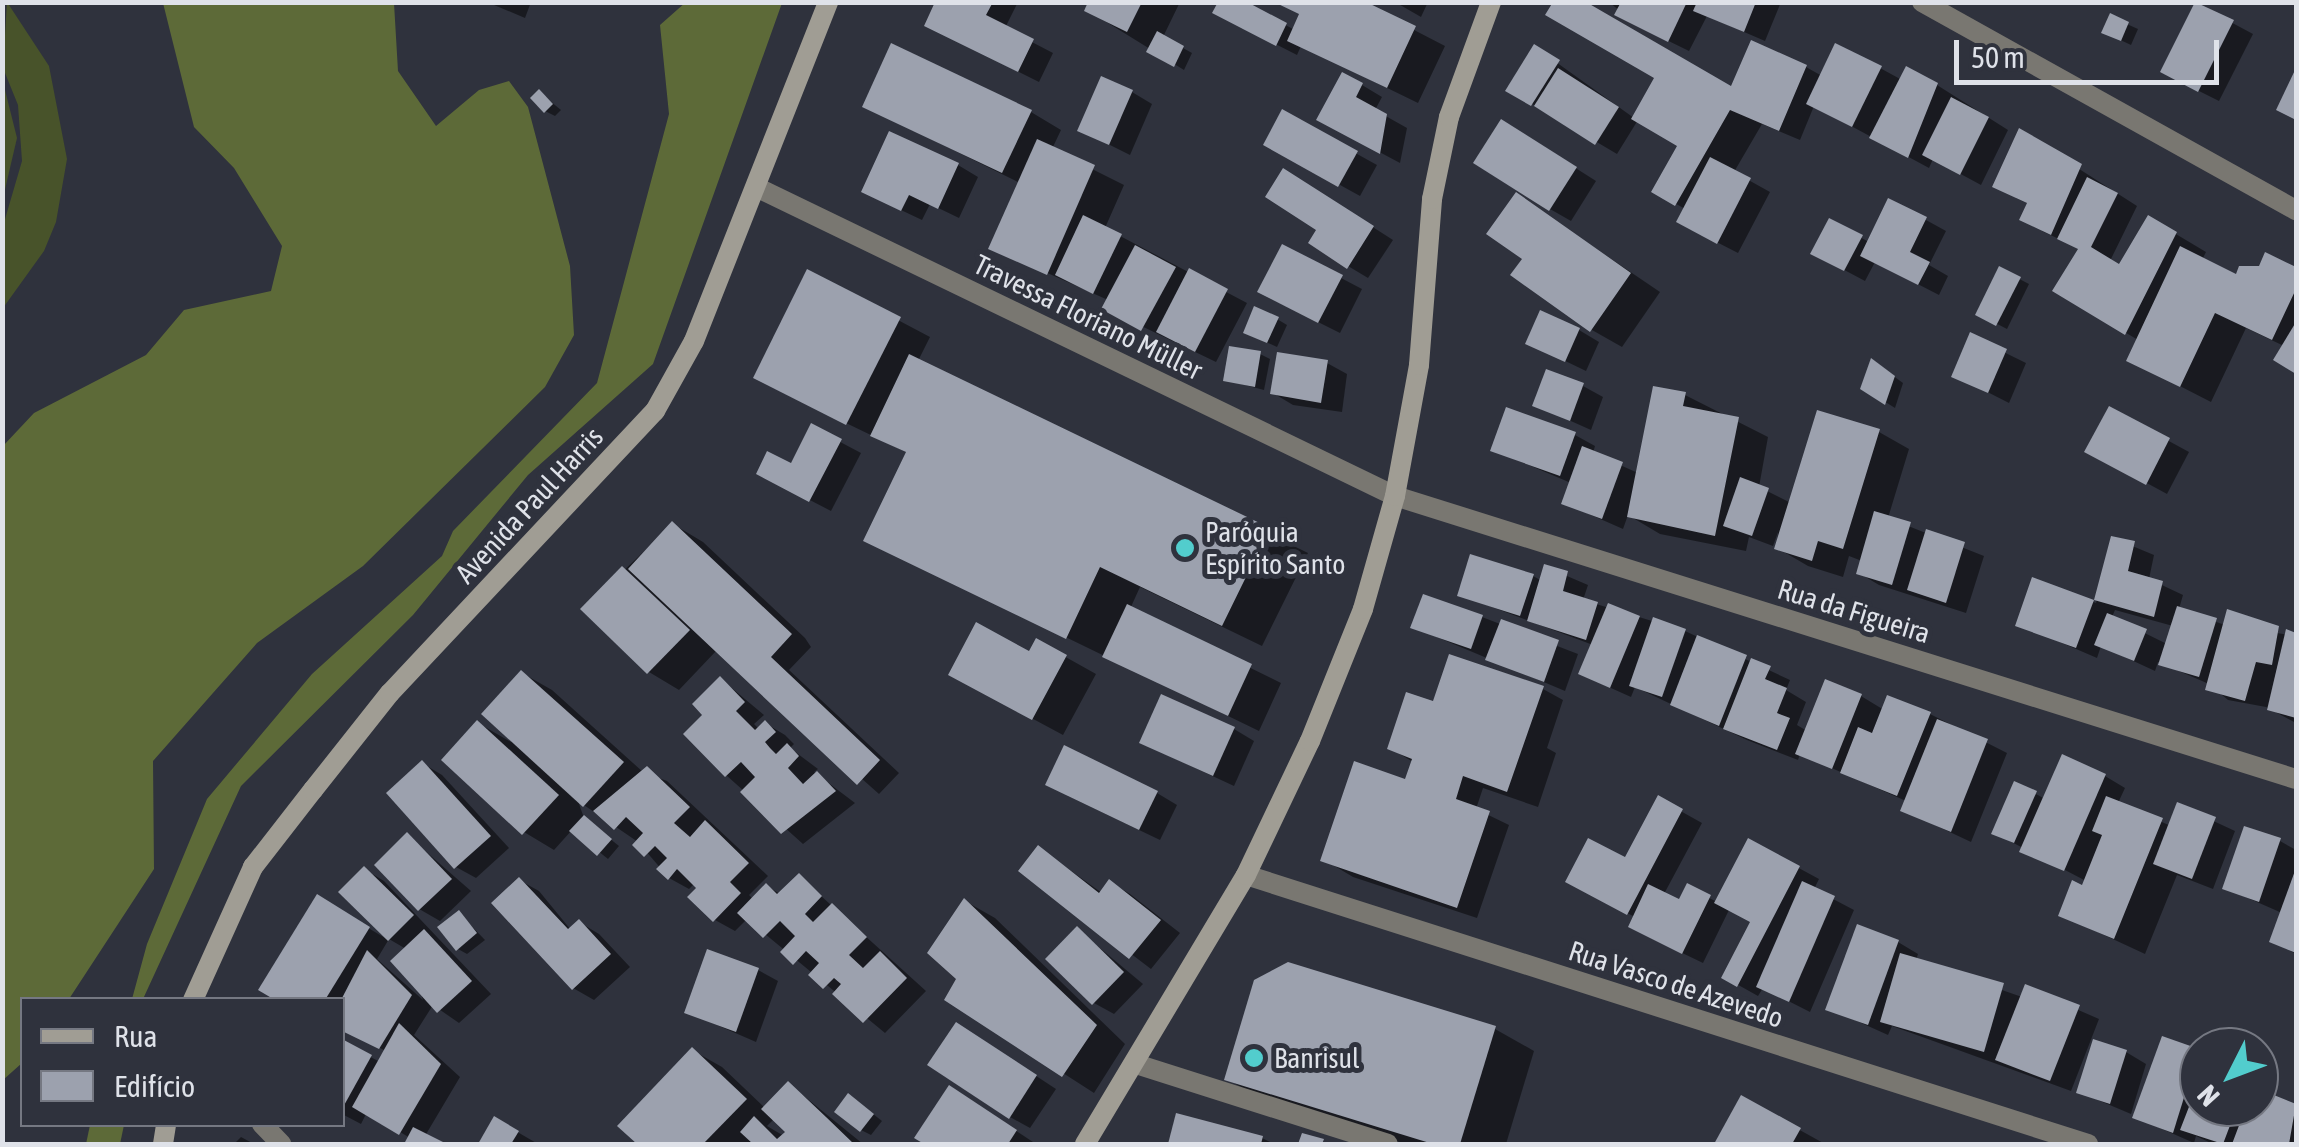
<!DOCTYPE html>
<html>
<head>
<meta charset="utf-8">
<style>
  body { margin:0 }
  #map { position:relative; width:2299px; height:1147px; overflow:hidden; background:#2f323d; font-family:"Asap Condensed",sans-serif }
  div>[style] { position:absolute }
  .green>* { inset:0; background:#48532a }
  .forest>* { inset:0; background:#5d6a38 }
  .shadow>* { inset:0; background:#0007 }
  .building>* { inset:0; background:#9ca1ae }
  .minor>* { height:20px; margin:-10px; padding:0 10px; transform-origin:10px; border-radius:10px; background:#797771 }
  .secondary>* { height:20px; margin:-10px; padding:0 10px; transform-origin:10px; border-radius:10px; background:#a09d94 }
  .dots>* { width:28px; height:28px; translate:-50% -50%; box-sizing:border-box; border:5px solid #2f323d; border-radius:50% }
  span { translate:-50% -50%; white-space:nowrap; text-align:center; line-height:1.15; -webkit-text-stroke:10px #2f323d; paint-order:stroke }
  .street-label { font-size:28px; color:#dfe2e9 }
  .poi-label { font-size:28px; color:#dfe2e9 }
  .left { translate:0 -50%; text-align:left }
  .frame { position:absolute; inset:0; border:5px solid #dfe2e9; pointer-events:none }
  .legend { position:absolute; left:20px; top:997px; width:325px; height:130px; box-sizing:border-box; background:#2f323d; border:2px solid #757882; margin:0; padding:12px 18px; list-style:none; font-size:30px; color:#dfe2e9 }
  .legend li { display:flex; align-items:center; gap:20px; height:50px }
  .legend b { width:50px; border:2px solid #757882 }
  .north { position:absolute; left:2179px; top:1027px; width:100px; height:100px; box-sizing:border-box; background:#2f323d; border:2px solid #757882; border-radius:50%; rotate:228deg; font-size:28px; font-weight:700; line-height:40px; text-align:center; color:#dfe2e9 }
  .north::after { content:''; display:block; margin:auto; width:35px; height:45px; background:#52cdcd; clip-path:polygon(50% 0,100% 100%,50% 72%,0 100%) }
  .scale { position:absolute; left:1954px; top:40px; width:265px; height:45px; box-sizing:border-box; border:5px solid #dfe2e9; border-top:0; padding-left:12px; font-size:30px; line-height:35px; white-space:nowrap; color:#dfe2e9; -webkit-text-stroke:8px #2f323d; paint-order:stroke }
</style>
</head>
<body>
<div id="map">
  <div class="green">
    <i style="clip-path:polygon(7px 2px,49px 66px,67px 159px,56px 222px,44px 251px,3px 308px,3px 226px,22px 161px,18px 105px,3px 68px)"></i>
    <i style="clip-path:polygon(3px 82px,17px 138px,3px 198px,2px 198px)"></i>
  </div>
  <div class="forest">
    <i style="clip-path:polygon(686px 2px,782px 3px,653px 364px,528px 475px,413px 615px,241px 786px,143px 999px,132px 999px,147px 944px,207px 799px,312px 674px,442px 556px,453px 531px,597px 383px,669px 114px,660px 25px)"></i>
    <i style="clip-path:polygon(163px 3px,394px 3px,398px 71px,436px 126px,479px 90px,509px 81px,528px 107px,570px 266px,574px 335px,545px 387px,363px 566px,257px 643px,153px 761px,154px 869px,69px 999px,22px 1000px,22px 1063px,3px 1080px,3px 446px,34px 413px,146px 355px,184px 310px,271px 291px,282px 246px,234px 168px,194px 127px)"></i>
    <i style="clip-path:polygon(90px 1125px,124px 1125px,120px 1144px,86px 1144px)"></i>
  </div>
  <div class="shadow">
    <i style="clip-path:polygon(487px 2px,531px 2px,525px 18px)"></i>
    <i style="clip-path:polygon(938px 2px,1018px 2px,1005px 28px,1053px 53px,1039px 82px,947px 36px)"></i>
    <i style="clip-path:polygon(1091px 2px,1180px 2px,1163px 37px,1192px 53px,1184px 70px,1087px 10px)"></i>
    <i style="clip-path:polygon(1241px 2px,1295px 30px,1360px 2px,1445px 46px,1418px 103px,1301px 46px,1297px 55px,1236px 24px)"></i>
    <i style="clip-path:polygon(1395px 2px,1428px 2px,1421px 17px)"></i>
    <i style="clip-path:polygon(1609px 2px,1698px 5px,1781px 2px,1765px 41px,1707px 16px,1689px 51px,1638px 26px)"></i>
    <i style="clip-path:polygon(2197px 4px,2253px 34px,2219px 101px,2183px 83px)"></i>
    <i style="clip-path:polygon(2111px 17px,2138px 29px,2131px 45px,2114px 37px)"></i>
    <i style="clip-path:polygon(1535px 47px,1634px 118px,1806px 67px,1822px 76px,1880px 68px,1902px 80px,1937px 85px,2008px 130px,1981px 185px,1933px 159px,1929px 168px,1814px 106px,1800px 140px,1762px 124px,1734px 172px,1770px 192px,1738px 253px,1699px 233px,1685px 209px,1654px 191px,1680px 145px,1638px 120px,1617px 154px,1509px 90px)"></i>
    <i style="clip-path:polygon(1362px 85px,1382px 97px,1375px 110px,1407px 128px,1400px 163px,1340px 131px)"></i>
    <i style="clip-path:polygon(539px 92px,561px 110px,555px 116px,545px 111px)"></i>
    <i style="clip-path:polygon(1132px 92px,1152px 104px,1130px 155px,1080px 130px)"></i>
    <i style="clip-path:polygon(1031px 112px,1061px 130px,1052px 149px,1124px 185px,1105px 228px,1247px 303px,1216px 362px,1104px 308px,1108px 300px,991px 248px,1020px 183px,939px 143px)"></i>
    <i style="clip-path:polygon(1283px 113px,1377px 165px,1360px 196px,1266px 144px)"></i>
    <i style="clip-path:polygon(2020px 131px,2137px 206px,2110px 261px,2120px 267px,2149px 218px,2206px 252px,2202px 260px,2237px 277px,2260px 268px,2266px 255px,2296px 270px,2296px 371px,2276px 359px,2284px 346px,2246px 328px,2211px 402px,2129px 360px,2138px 340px,2056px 291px,2080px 249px,2042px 231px,2029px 204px,2016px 198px)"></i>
    <i style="clip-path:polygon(1522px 134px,1596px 181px,1571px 221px,1550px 209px)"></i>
    <i style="clip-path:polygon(958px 165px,978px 177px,959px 218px,930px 204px,922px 220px,884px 202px)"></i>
    <i style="clip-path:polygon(1304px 183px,1393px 240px,1368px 278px,1348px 266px,1320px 229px)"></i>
    <i style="clip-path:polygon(1517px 195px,1660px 292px,1622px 347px,1592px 330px,1526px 258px)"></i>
    <i style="clip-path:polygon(1926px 220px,1946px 231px,1929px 265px,1948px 276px,1939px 295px,1875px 262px,1865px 281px,1833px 264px,1830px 221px,1869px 242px)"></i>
    <i style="clip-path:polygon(2000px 269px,2029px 284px,2007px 329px,1978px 314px)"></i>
    <i style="clip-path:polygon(809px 273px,930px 337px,918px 361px,1308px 553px,1262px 646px,1140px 587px,1130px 609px,1281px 683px,1259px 731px,866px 540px,908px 453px,786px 394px)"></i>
    <i style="clip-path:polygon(1341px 278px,1362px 289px,1340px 333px,1280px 303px)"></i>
    <i style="clip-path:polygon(1277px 319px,1287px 325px,1277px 347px,1255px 337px)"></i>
    <i style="clip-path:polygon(1579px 330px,1599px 342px,1586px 371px,1528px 343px)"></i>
    <i style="clip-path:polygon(1971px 336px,2026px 363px,2009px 403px,1954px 375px)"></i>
    <i style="clip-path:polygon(1260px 354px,1270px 359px,1264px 390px,1226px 380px)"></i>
    <i style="clip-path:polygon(1327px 363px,1347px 374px,1342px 412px,1293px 405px,1273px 393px)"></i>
    <i style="clip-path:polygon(1881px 367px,1903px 383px,1895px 408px,1863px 388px)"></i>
    <i style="clip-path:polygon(1583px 386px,1603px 397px,1591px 430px,1535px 405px)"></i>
    <i style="clip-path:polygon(1685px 395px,1768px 437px,1759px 487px,1791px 503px,1879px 432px,1909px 449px,1888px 518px,1984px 556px,1966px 613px,1879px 585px,1859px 573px,1862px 561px,1849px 556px,1843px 577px,1808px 566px,1777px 548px,1778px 532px,1773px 546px,1749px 537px,1746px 551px,1660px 534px,1628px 515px,1623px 529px,1564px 503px,1571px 483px,1493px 450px,1508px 410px,1575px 435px,1595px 446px,1593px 453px,1638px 473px)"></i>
    <i style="clip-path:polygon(2110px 409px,2189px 452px,2167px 494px,2108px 462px)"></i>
    <i style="clip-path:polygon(812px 427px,861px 453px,831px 511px,779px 484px)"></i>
    <i style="clip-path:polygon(673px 524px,703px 542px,805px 638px,811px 647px,789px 670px,899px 773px,879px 794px,717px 650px,679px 690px,649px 672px,583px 609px)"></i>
    <i style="clip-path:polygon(evenodd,2113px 538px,2154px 555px,2149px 579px,2183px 595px,2179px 609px,2225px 625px,2296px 636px,2296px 723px,2266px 707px,2228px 700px,2209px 684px,2158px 662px,2155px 671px,2101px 646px,2097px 658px,2018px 624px,2033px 580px,2096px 603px,2113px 538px,2115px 610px,2173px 626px,2167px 644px,2112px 617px,2115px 610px)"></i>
    <i style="clip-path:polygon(1546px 567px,1588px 585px,1583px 600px,1685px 631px,1790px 680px,1786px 690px,1806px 702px,1797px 725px,1807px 731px,1861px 696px,1884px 710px,1930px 714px,2007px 753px,1971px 842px,1903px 810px,1906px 801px,1800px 754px,1798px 760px,1747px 740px,1635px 687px,1631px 697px,1602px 684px,1582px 673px,1593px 645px,1460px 595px,1533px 576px,1542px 581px)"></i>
    <i style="clip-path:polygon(1482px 617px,1578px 654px,1565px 691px,1413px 627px)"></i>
    <i style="clip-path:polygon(1037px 641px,1096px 674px,1063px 735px,981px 691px,1030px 654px)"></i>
    <i style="clip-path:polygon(522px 673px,552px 690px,643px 772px,667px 781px,768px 876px,749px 895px,754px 900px,767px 886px,780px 894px,799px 876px,926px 991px,885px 1033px,747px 919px,735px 931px,715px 920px,695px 883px,689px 889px,669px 878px,638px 842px,578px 801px,584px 818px,619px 846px,608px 859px,572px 830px,554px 850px,524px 832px,478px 723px,511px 742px)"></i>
    <i style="clip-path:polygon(721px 679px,764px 715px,754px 724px,759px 729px,765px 723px,785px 735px,794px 744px,790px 748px,818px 769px,814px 772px,855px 803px,803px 844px,726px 775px,706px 715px)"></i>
    <i style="clip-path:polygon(1543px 689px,1563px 700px,1547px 748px,1556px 753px,1538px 807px,1483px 788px,1476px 809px,1509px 825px,1477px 918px,1353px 877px,1323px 859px,1406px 782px,1413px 762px,1390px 748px,1434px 704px)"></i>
    <i style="clip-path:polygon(1234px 729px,1254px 741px,1234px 786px,1163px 753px)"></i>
    <i style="clip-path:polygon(422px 763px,442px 775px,509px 848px,476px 878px,456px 867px)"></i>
    <i style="clip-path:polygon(2105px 776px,2125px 788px,2118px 803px,2171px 826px,2179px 805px,2235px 831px,2213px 889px,2177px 875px,2145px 954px,2061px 915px,2086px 881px,2004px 838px,2036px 794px,2045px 799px)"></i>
    <i style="clip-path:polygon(1157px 793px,1177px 805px,1160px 840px,1068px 796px)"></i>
    <i style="clip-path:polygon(1659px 799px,1702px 823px,1664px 894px,1681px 902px,1688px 887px,1717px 902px,1749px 841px,1819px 879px,1814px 889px,1854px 910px,1810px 1012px,1763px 988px,1758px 996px,1724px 977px,1753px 922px,1729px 910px,1703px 963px,1651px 938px,1635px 917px,1588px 893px,1626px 861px)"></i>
    <i style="clip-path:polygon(408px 836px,471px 891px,440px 921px,414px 906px)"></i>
    <i style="clip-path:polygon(2280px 841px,2296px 850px,2296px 954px,2272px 941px,2282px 913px,2225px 888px)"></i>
    <i style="clip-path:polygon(1039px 848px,1102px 893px,1110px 882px,1130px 894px,1180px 933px,1151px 969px,1021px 870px)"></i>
    <i style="clip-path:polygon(evenodd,364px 869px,384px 881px,491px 994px,459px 1023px,433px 1005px,414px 1035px,460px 1077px,425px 1136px,442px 1144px,407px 1144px,410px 1138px,367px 1112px,361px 1124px,342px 1114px,342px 1042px,380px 1062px,386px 1051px,342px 1029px,342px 1000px,279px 1000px,318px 898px,385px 938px,364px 869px,389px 939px,406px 949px,423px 1000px,377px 959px,389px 939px)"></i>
    <i style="clip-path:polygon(519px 880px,539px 891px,571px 930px,579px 922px,599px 934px,630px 967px,594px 1000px,573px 988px)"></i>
    <i style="clip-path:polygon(965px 901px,995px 918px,1125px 1044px,1094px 1093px,948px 999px,959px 979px)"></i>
    <i style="clip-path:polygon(459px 913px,485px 940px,467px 954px,458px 949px)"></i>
    <i style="clip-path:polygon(1077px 929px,1143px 984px,1114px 1014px,1094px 1003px)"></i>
    <i style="clip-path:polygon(1898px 942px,1918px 954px,1916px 960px,2022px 997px,2026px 987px,2099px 1019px,2071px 1091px,1892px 1026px,1888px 1035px,1828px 1008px)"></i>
    <i style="clip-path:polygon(1288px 965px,1495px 1029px,1534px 1051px,1506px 1144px,1406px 1144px,1266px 1101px,1227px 1079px)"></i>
    <i style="clip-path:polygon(758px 970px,778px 981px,756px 1042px,687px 1012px)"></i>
    <i style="clip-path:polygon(977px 1037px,1056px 1089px,1030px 1128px,1010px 1117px)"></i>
    <i style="clip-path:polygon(2164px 1039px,2199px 1052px,2199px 1107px,2259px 1107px,2259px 1092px,2296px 1106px,2296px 1144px,2213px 1144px,2196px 1136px,2194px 1143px,2135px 1117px)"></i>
    <i style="clip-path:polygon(evenodd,692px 1050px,722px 1067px,765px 1108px,789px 1084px,863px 1144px,640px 1144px,620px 1126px,692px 1050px,775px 1118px,788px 1132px,784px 1136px,767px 1126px,775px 1118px)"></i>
    <i style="clip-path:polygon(2126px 1052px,2146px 1064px,2131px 1114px,2079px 1092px)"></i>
    <i style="clip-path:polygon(1742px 1098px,1825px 1144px,1717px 1144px)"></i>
    <i style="clip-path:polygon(970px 1100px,1036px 1144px,928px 1144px,917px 1137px)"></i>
    <i style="clip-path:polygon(858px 1102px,882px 1121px,871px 1135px,861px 1130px)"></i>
    <i style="clip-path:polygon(1178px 1116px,1262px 1138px,1274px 1144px,1171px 1144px)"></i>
    <i style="clip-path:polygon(495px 1119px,538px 1144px,480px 1144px)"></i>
    <i style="clip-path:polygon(241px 1137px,254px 1144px,234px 1144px)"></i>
  </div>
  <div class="building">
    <i style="clip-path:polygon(935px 2px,993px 2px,986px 15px,1034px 39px,1018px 72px,924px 26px)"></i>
    <i style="clip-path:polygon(1088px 2px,1142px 2px,1127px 32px,1084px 11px)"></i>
    <i style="clip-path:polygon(1218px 2px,1247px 2px,1287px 23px,1276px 46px,1212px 13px)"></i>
    <i style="clip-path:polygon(1274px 2px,1366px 2px,1416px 26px,1387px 88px,1287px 41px,1299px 14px)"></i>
    <i style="clip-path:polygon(1553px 2px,1586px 2px,1731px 86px,1751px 40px,1807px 65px,1779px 131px,1730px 110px,1675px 206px,1651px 192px,1677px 146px,1631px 119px,1654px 78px,1545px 15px)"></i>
    <i style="clip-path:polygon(1621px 2px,1687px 2px,1668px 42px,1614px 15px)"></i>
    <i style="clip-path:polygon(1697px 2px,1756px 2px,1744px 32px,1693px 11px)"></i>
    <i style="clip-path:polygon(2195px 2px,2234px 20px,2198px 92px,2160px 72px)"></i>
    <i style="clip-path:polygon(2110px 13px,2129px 22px,2121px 41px,2101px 33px)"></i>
    <i style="clip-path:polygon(1157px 31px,1184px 46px,1174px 67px,1146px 52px)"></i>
    <i style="clip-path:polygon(891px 43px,1032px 110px,1002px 173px,862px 107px)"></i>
    <i style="clip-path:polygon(1835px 43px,1882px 66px,1852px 127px,1806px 104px)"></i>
    <i style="clip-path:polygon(1534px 44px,1560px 60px,1531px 106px,1505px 91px)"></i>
    <i style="clip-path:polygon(1906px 66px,1938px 83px,1908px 158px,1869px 138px)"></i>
    <i style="clip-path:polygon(1558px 68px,1619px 107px,1595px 145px,1534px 106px)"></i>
    <i style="clip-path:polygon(2296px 68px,2296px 120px,2276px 110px)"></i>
    <i style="clip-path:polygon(1342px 72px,1363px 83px,1356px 97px,1387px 114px,1380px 154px,1316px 120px)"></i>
    <i style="clip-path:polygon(1101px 76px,1133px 90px,1109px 145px,1077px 131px)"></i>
    <i style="clip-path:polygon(539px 89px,553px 104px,544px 113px,530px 98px)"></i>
    <i style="clip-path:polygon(1951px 97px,1989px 117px,1960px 175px,1922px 155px)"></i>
    <i style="clip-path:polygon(1282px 109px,1358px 151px,1338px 187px,1263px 145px)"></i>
    <i style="clip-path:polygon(1501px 119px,1577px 167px,1549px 211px,1473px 163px)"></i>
    <i style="clip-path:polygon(2019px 128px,2082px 164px,2051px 235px,2019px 220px,2027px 203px,1992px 187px)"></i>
    <i style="clip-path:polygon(889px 131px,959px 163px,938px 209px,909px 195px,901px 211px,861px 192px)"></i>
    <i style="clip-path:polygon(1037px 139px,1095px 165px,1047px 275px,988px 249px)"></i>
    <i style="clip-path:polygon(1710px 157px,1751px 178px,1717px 244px,1676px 222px)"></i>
    <i style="clip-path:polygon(1283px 168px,1374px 226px,1347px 269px,1308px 243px,1316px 230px,1265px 197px)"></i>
    <i style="clip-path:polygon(2087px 177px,2118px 193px,2091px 247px,2119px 264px,2148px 215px,2177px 232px,2125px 335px,2052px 291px,2078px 249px,2057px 239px)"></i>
    <i style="clip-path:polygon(1516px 192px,1631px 273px,1590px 332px,1510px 275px,1522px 259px,1486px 234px)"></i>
    <i style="clip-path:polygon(1888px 198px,1927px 217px,1910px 252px,1930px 262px,1918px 285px,1860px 256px)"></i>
    <i style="clip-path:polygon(1083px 215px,1122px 234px,1093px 294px,1055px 275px)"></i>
    <i style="clip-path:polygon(1829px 218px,1863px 235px,1844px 271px,1810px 254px)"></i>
    <i style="clip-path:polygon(1282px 244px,1343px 275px,1318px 323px,1257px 292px)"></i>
    <i style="clip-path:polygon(1135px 245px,1176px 267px,1141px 331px,1101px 309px)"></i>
    <i style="clip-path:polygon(2180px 246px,2236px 274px,2239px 266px,2259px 266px,2265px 252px,2296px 267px,2296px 289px,2272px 340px,2215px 313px,2180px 387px,2126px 361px)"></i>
    <i style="clip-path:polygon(1999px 266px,2021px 277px,1996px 326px,1975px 315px)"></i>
    <i style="clip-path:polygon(1189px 268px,1228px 289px,1195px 352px,1156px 332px)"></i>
    <i style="clip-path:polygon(807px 269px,901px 317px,846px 425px,753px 378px)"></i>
    <i style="clip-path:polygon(1254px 306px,1279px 317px,1267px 343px,1243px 333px)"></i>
    <i style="clip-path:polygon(1540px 310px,1580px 328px,1565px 362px,1525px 344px)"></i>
    <i style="clip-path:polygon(2296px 322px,2296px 374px,2273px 360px)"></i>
    <i style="clip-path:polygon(1970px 332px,2007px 349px,1988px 393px,1951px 377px)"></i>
    <i style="clip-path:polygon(1229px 346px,1261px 351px,1255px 387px,1223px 381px)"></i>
    <i style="clip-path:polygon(1277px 352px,1328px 360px,1321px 403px,1270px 394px)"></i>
    <i style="clip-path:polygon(909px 354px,1270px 528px,1222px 626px,1100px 567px,1066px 639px,863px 541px,906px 452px,870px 436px)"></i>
    <i style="clip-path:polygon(1871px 358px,1895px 376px,1885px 405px,1860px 389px)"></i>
    <i style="clip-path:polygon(1546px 369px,1584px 383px,1570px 421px,1532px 406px)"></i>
    <i style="clip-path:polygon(1653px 386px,1686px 392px,1683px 406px,1739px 417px,1715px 536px,1627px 517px)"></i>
    <i style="clip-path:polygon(2109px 406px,2170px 438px,2146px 485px,2084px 452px)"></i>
    <i style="clip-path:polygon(1506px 407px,1576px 432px,1560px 476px,1490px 451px)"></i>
    <i style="clip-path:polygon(1817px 410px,1880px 429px,1843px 549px,1818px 541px,1812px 561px,1774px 549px)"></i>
    <i style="clip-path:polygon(811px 423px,842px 439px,809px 502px,756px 474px,767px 451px,791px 463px)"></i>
    <i style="clip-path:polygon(1582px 446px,1623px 462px,1602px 519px,1561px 504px)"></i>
    <i style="clip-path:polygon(1740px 477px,1769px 488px,1752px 536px,1723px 526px)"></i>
    <i style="clip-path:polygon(1874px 511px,1911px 522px,1892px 585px,1856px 574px)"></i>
    <i style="clip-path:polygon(672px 521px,792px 634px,771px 657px,880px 760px,857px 785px,628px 569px)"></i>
    <i style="clip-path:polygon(1926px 529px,1965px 542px,1946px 603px,1907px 590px)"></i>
    <i style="clip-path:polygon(2111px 536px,2135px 541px,2128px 571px,2163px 581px,2154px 617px,2094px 600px,2076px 648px,2015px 626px,2032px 577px,2094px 600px)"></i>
    <i style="clip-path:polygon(1470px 554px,1534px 574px,1520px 616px,1457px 596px)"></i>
    <i style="clip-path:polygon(1544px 564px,1568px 571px,1563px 591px,1598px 602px,1586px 640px,1527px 621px)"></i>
    <i style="clip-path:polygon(622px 566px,690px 630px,647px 674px,580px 609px)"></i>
    <i style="clip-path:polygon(1423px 594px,1483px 615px,1471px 649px,1410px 628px)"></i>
    <i style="clip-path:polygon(1608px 603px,1640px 616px,1610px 688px,1578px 674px)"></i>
    <i style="clip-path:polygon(1127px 604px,1252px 664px,1228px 716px,1102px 657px)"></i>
    <i style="clip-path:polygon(2177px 606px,2217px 618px,2199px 677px,2158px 665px)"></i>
    <i style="clip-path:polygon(2227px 609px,2279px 626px,2272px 665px,2256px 662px,2245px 701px,2205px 690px)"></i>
    <i style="clip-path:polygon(2107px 613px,2147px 629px,2134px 661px,2094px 645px)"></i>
    <i style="clip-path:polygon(1653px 617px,1686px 629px,1662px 697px,1629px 686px)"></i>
    <i style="clip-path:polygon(1501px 619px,1559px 640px,1544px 682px,1485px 660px)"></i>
    <i style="clip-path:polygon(976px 622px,1029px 651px,1036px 638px,1067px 655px,1032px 720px,948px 675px)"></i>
    <i style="clip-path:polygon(2286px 629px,2296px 633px,2296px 718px,2267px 710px)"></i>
    <i style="clip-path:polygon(1697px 635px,1747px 655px,1719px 726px,1670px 705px)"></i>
    <i style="clip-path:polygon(1449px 654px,1544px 686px,1507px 792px,1463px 776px,1456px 799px,1490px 811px,1457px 908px,1320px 861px,1354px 761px,1405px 779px,1412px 759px,1387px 749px,1406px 692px,1433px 701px)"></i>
    <i style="clip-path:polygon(1751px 658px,1771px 666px,1765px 679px,1787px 688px,1777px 713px,1790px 718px,1777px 750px,1723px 729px)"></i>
    <i style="clip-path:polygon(521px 670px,624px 762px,583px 807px,481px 714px)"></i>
    <i style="clip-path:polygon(720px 676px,745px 702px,736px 711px,755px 730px,765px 720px,776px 732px,765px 742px,770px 748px,776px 754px,787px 743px,799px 756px,788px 768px,803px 784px,817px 771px,836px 791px,781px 834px,740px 792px,755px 777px,741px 762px,725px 777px,683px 734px,702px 715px,692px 704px)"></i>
    <i style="clip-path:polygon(1825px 679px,1862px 694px,1832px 769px,1795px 754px)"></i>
    <i style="clip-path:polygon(1161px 694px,1235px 727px,1213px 776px,1139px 743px)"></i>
    <i style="clip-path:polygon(1887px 695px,1931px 712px,1897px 796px,1840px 773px,1858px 727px,1872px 733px)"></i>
    <i style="clip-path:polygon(1937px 719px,1988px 739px,1951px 832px,1900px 811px)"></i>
    <i style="clip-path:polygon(477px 720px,559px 795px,522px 835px,441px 760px)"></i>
    <i style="clip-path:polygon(1064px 745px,1158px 791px,1139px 830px,1045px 785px)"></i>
    <i style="clip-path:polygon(2062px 754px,2106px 774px,2064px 871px,2019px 852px)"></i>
    <i style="clip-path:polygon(422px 760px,491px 836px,454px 869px,386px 793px)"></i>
    <i style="clip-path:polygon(647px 766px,690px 807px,674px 823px,690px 837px,705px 820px,749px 863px,730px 882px,741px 893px,713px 922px,687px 897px,696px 888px,677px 869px,668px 880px,656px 869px,667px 858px,655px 846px,644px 857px,632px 845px,643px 833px,626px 817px,614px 830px,593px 811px)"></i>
    <i style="clip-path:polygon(2014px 781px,2037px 791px,2014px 843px,1991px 834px)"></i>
    <i style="clip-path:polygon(1658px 795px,1683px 809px,1627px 915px,1565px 882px,1588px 838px,1625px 857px)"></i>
    <i style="clip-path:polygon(2106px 796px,2163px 818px,2114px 939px,2058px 916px,2072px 880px,2082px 885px,2102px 835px,2092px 831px)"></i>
    <i style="clip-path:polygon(2177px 802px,2216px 817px,2192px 879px,2153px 864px)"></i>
    <i style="clip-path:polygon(584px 815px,612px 839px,597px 856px,569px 831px)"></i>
    <i style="clip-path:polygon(2244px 826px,2281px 838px,2259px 902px,2222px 889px)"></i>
    <i style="clip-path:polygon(407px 832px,452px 879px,418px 911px,374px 865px)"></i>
    <i style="clip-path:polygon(1748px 838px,1800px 866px,1737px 987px,1721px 978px,1750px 922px,1714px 903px)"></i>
    <i style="clip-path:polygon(1038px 845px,1099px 893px,1109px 879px,1161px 920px,1129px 959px,1018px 871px)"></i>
    <i style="clip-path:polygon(364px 866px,414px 915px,388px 941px,338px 892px)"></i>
    <i style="clip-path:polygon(2296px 868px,2296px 953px,2269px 942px)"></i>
    <i style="clip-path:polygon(799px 873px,822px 896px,805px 914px,813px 922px,832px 903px,867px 937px,849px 955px,863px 968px,880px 951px,907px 978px,863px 1023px,832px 994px,841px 984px,834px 978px,823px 989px,808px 975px,819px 963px,806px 951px,793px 965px,780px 952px,795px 936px,780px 921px,763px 938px,737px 913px,766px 883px,777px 894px)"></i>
    <i style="clip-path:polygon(519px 877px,568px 929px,579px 919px,611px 954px,572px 990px,491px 903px)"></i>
    <i style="clip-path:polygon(1802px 881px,1835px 896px,1789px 1002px,1756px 987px)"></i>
    <i style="clip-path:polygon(1687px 883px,1711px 895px,1682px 954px,1628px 927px,1648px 884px,1679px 899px)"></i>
    <i style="clip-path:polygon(317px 894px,370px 927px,325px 1000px,275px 1000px,258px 990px)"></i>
    <i style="clip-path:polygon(964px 898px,1097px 1025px,1062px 1077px,944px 1000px,956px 979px,927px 953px)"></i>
    <i style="clip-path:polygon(459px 910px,477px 933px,456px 951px,437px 927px)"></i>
    <i style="clip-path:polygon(1857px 924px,1899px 940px,1868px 1025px,1825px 1010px)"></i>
    <i style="clip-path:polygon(1077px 926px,1124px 972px,1092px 1005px,1045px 959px)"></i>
    <i style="clip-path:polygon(424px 929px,472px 981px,437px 1013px,390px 961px)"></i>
    <i style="clip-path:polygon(707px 949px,759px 968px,736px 1032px,684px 1013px)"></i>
    <i style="clip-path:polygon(367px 950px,412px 995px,379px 1049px,342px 1031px,341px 1000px)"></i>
    <i style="clip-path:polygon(1900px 953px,2004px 983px,1984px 1052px,1880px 1022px)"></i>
    <i style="clip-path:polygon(1288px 962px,1496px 1026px,1460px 1144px,1433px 1144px,1224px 1080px,1254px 980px)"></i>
    <i style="clip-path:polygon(2025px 984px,2080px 1005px,2050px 1081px,1995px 1060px)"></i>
    <i style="clip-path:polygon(956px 1022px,1037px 1075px,1009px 1119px,927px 1065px)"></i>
    <i style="clip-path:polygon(399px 1023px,441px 1064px,399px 1135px,352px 1107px)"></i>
    <i style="clip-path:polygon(2162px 1036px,2199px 1049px,2173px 1133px,2132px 1118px)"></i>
    <i style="clip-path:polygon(342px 1039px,372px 1055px,342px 1109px)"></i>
    <i style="clip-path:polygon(2093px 1039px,2127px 1050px,2110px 1104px,2076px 1093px)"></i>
    <i style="clip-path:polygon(692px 1047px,747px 1099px,703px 1144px,637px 1144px,617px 1126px)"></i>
    <i style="clip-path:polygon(788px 1081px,826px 1117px,854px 1144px,753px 1144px,740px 1132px,754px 1116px,777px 1139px,785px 1132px,761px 1109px)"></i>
    <i style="clip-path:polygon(2199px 1081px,2199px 1107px,2237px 1107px,2223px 1144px,2180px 1130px)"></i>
    <i style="clip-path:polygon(949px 1085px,1017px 1130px,1008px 1144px,924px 1144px,914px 1138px)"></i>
    <i style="clip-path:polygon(2259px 1089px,2296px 1104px,2289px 1144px,2232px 1144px,2246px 1107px,2259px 1107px)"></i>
    <i style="clip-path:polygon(848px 1093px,874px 1114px,860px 1132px,834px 1112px)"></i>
    <i style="clip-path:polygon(1741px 1095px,1801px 1128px,1792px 1144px,1714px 1144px)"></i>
    <i style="clip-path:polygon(1176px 1113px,1263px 1136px,1261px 1144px,1168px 1144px)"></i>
    <i style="clip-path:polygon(494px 1116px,519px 1131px,511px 1144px,478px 1144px)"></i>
    <i style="clip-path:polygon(413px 1127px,447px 1144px,404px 1144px)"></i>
    <i style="clip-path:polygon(1302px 1133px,1324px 1139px,1322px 1144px,1298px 1144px)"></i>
  </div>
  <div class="minor">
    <i style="left:1922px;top:2px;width:428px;rotate:29.1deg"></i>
    <i style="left:758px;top:188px;width:708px;rotate:25.8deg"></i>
    <i style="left:1395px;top:496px;width:944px;rotate:17.44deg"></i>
    <i style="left:1246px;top:875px;width:884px;rotate:17.72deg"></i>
    <i style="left:1136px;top:1064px;width:264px;rotate:17.6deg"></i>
    <i style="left:262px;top:1124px;width:28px;rotate:46deg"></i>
  </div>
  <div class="secondary">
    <i style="left:193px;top:1000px;width:146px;rotate:-65.7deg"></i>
    <i style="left:253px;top:867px;width:98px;rotate:-52.1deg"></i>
    <i style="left:313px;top:790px;width:124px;rotate:-51.6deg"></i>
    <i style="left:390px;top:693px;width:387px;rotate:-46.8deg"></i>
    <i style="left:655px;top:411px;width:80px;rotate:-60.9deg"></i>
    <i style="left:694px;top:341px;width:365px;rotate:-68.4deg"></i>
    <i style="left:163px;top:1144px;width:20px;rotate:-81deg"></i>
    <i style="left:1085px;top:1144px;width:313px;rotate:-59.1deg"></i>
    <i style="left:1246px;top:875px;width:148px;rotate:-64.5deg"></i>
    <i style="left:1310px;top:741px;width:142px;rotate:-68.1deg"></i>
    <i style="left:1363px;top:609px;width:117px;rotate:-74.2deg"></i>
    <i style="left:1395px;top:496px;width:133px;rotate:-79.6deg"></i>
    <i style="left:1419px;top:365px;width:167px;rotate:-85.5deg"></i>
    <i style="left:1432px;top:199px;width:84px;rotate:-78.3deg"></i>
    <i style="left:1449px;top:117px;width:122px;rotate:-69.9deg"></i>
  </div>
  <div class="dots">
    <i style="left:1185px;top:548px;background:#52cdcd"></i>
    <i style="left:1254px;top:1058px;background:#52cdcd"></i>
  </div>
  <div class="street-label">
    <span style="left:1088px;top:317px;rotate:26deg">Travessa Floriano Müller</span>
    <span style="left:529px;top:505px;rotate:-47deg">Avenida Paul Harris</span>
    <span style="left:1854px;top:611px;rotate:17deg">Rua da Figueira</span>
    <span style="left:1676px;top:984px;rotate:18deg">Rua Vasco de Azevedo</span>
  </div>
  <div class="poi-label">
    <span class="left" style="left:1205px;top:548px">Paróquia<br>Espírito Santo</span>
    <span class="left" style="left:1274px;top:1058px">Banrisul</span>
  </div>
  <div class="frame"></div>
  <ul class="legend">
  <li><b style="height:12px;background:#a09d94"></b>Rua</li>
  <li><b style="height:28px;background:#9ca1ae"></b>Edifício</li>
  </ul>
  <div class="north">N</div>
  <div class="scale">50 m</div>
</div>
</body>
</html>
